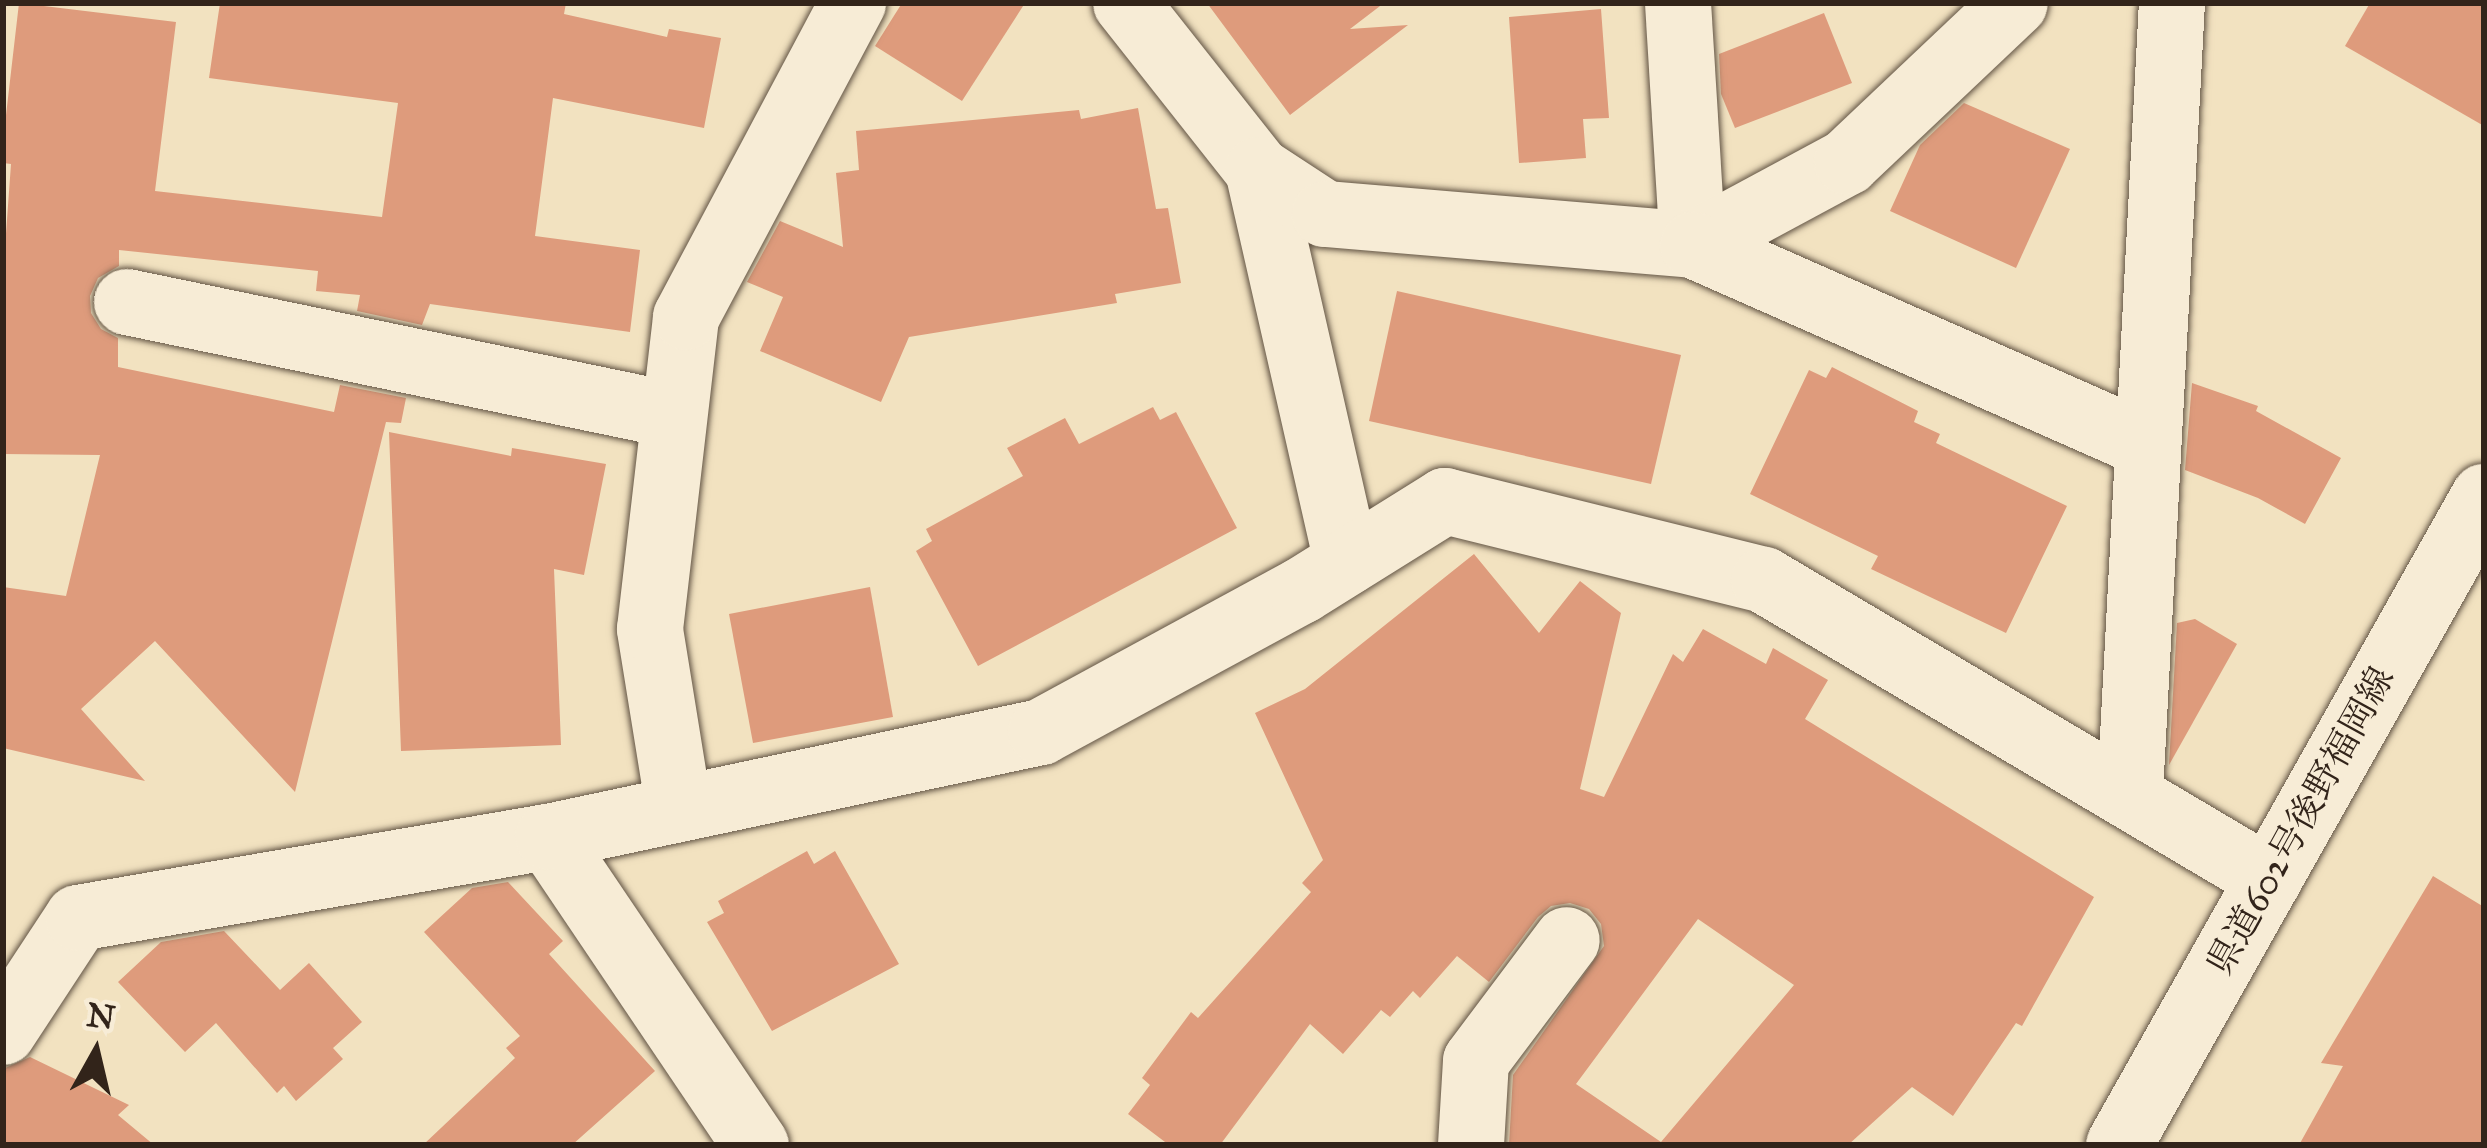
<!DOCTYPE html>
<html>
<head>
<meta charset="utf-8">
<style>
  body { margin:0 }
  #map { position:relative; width:2487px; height:1148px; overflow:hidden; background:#f2e2c0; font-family:"IM FELL Great Primer","Noto Serif JP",serif }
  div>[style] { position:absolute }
  .building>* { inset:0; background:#de9b7c }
  .roads { filter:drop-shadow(0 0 3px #625444) drop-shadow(0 0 3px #625444) }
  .street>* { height:66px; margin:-33px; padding:0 33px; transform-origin:33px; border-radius:33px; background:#f7ecd6 }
  .secondary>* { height:66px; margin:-33px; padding:0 33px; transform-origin:33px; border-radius:33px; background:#f7ecd6 }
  span { translate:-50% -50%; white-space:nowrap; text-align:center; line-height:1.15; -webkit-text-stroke:9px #f7ecd6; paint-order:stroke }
  .street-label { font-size:36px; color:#32241a }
  .frame { position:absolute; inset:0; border:6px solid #32241a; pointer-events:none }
  .north { position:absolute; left:36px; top:992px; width:120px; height:120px; -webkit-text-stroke:9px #f7ecd6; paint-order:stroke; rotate:8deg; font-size:33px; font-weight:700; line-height:48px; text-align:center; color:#32241a }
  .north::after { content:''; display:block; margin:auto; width:42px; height:54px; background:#32241a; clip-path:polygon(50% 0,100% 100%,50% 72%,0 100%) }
</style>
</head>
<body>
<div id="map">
  <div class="building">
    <i style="clip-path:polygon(19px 3px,176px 22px,155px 191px,382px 217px,398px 103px,209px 78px,220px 3px,566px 3px,564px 14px,667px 37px,669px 29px,721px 38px,704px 128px,553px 98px,535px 236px,640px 250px,630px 332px,430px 304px,422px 325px,357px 311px,360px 295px,316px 291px,318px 271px,119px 250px,119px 266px,98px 278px,90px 296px,91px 313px,101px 329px,118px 338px,118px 367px,334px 412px,340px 385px,406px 398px,401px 423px,386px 422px,295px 792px,155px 641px,81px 709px,145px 781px,3px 748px,3px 587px,66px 596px,100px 455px,3px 454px,3px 275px,11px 164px,3px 163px,3px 141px)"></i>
    <i style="clip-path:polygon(902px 3px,1025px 3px,962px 101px,875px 46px)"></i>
    <i style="clip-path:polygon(1207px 3px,1384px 3px,1350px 29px,1408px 25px,1290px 115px)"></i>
    <i style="clip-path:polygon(2370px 3px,2484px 3px,2484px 126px,2345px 46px)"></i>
    <i style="clip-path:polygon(1601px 9px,1609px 118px,1583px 119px,1586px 158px,1519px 163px,1509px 17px)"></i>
    <i style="clip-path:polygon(1824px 13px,1852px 83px,1735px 128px,1721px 94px,1719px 54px)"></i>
    <i style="clip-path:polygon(1964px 103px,2070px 149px,2016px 268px,1890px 211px,1920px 145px)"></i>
    <i style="clip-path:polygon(1138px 108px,1156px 209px,1168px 208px,1181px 283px,1115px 294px,1117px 303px,909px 337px,881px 402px,760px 351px,783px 297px,747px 282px,780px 221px,843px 247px,836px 173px,859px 170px,856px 131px,1079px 110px,1081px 119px)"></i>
    <i style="clip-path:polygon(1397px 291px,1681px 355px,1651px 484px,1369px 421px)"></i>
    <i style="clip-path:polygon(1832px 367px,1918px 411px,1914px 422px,1940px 434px,1936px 443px,2067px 506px,2006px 633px,1871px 569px,1878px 556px,1750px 494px,1809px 370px,1826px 378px)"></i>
    <i style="clip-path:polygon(2192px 383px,2258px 406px,2256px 411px,2341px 458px,2305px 524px,2258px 498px,2185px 470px)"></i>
    <i style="clip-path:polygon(1153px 407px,1160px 420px,1176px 412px,1237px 528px,978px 666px,916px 551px,932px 541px,926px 529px,1023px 476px,1007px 448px,1065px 418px,1079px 444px)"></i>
    <i style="clip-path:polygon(389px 432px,511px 456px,512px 448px,606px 464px,584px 575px,554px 569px,561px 745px,401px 751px)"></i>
    <i style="clip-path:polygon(evenodd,1474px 554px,1539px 633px,1580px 581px,1621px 613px,1580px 789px,1604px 797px,1673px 654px,1683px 662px,1703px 629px,1766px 664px,1773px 648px,1828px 680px,1805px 719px,2094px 897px,2022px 1026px,2016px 1023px,1953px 1116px,1912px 1087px,1848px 1145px,1509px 1145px,1513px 1075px,1604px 946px,1601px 924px,1589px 909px,1570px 903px,1551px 906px,1538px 917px,1489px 982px,1457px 956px,1420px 998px,1413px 991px,1390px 1017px,1381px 1010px,1343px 1054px,1310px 1024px,1220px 1145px,1169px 1145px,1128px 1114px,1150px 1085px,1142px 1078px,1191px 1012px,1198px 1018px,1311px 892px,1302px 883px,1323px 860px,1255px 713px,1305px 689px,1474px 554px,1698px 919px,1794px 985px,1661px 1142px,1576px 1084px,1698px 919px)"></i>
    <i style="clip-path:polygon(870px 587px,893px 717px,753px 743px,729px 614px)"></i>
    <i style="clip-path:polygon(2195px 619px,2237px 644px,2169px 765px,2177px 623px)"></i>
    <i style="clip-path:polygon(807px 851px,814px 864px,835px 851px,899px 964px,772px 1031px,707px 922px,724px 913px,718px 901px)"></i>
    <i style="clip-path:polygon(2433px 876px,2484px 907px,2484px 1145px,2299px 1145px,2343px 1066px,2321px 1063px)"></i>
    <i style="clip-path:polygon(508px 882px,563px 941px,549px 954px,655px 1071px,572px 1145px,423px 1145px,515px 1058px,506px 1048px,520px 1036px,424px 932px,472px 888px)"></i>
    <i style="clip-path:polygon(224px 931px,280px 990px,309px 963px,362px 1022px,333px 1048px,343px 1059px,296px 1101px,284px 1086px,277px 1093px,216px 1023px,185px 1052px,118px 982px,161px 942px)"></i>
    <i style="clip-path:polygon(30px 1057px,129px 1105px,118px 1115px,154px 1145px,3px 1145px,3px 1069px)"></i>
  </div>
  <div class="roads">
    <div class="street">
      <i style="left:1126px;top:3px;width:213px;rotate:51.7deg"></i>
      <i style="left:1258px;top:170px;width:402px;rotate:77.2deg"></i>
      <i style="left:1678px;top:3px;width:242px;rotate:86.5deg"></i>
      <i style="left:1693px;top:245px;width:175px;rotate:-28.3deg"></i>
      <i style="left:1847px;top:162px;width:231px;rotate:-43.4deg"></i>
      <i style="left:1258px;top:170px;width:80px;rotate:33.3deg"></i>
      <i style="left:1325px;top:214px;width:369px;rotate:4.8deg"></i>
      <i style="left:1693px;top:245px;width:494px;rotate:23.8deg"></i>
      <i style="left:127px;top:302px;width:557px;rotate:11.71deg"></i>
      <i style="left:2130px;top:793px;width:791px;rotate:-86.96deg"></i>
      <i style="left:679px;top:809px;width:182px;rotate:-99.2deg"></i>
      <i style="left:650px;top:629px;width:314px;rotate:-83.4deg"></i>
      <i style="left:686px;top:317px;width:356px;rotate:-62deg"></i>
      <i style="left:548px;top:837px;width:372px;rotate:56deg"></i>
      <i style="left:3px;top:1032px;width:136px;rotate:-56.7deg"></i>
      <i style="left:78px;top:918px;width:477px;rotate:-9.8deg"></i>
      <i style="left:548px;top:837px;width:504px;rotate:-12.02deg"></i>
      <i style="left:1041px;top:732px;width:296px;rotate:-28.5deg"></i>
      <i style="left:1301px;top:591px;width:170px;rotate:-32deg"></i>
      <i style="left:1445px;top:501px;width:329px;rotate:13.9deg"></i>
      <i style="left:1764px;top:580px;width:587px;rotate:30.63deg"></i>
      <i style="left:1471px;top:1145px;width:84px;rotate:-86.6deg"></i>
      <i style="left:1476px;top:1061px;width:151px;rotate:-53.1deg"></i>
    </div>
    <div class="secondary">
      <i style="left:2119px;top:1145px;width:744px;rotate:-60.61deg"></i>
    </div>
  </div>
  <div class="street-label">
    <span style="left:2301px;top:821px;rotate:-61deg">県道602号後野福岡線</span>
  </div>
  <div class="frame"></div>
  <div class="north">N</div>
</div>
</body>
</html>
